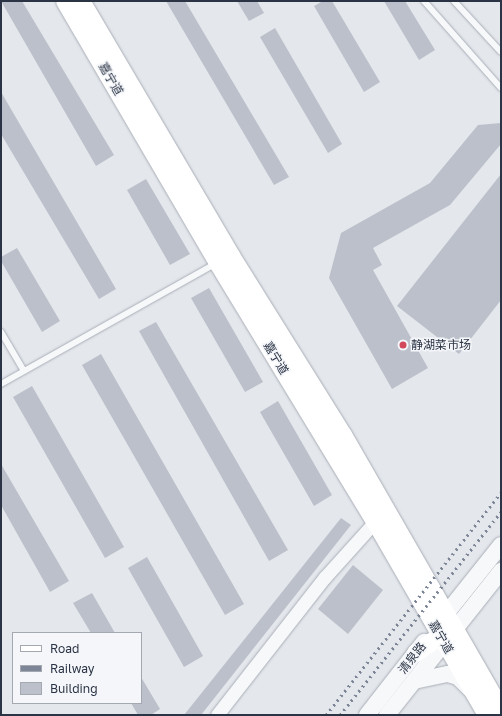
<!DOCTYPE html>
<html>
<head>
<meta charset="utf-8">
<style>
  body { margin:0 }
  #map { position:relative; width:502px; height:716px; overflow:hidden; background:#e4e7ec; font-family:"Golos Text","Noto Sans SC",sans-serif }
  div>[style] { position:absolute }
  .building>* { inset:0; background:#bbc0ca }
  .roads { filter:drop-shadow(0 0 1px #a9aeb7) drop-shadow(0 0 1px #a9aeb7) }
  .service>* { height:6px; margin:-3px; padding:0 3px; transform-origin:3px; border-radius:3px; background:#f7f8fa }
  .minor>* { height:13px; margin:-6.5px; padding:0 6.5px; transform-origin:6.5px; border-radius:6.5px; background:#f7f8fa }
  .tertiary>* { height:16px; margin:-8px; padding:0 8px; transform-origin:8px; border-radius:8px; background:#f7f8fa }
  .secondary>* { height:18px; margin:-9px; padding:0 9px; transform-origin:9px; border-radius:9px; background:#fff }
  .rail>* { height:3px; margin-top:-1.5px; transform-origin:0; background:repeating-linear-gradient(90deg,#7d8696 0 2px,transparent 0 6px) }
  .dots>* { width:11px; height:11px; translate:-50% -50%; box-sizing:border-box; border:2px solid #f4f6f9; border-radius:50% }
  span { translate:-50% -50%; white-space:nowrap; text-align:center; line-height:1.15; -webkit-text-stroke:3px #f4f6f9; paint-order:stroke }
  .street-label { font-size:12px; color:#2b3445 }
  .poi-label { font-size:12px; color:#2b3445 }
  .left { translate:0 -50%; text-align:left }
  .frame { position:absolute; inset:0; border:2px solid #2b3445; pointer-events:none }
  .legend { position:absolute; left:12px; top:632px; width:130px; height:72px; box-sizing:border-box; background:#f4f6f9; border:1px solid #a4a8b1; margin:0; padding:5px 7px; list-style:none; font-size:12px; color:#2b3445 }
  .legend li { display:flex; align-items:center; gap:8px; height:20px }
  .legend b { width:20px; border:1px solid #a4a8b1 }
</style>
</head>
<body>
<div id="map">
  <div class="building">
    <i style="clip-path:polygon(1px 1px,22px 1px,114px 155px,96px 166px)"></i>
    <i style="clip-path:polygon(166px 1px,185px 1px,289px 177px,274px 185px)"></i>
    <i style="clip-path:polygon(237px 1px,257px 1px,264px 13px,249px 21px)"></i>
    <i style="clip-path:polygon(323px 1px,332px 1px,380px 82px,364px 92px,314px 6px)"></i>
    <i style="clip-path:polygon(384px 1px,405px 1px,435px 50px,419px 60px)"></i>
    <i style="clip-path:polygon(275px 28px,342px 144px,328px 153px,260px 37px)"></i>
    <i style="clip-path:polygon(1px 92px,116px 289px,99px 299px,1px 134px)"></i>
    <i style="clip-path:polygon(501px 123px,501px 144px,450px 205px,373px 248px,382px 265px,373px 270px,428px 368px,392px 389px,329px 278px,341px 233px,430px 183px,478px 125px)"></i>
    <i style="clip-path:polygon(501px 174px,501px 300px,459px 354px,397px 306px)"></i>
    <i style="clip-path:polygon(146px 179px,190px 254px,170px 265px,127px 190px)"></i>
    <i style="clip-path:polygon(17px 248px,60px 321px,42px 332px,1px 261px,1px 257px)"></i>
    <i style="clip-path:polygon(209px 288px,263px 382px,245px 392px,191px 298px)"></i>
    <i style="clip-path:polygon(156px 322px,288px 550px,269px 561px,139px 331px)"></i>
    <i style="clip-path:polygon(101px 354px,244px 604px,225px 615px,82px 365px)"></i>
    <i style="clip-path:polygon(32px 386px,124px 547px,105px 558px,13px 397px)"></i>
    <i style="clip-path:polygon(278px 401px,332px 495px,314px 506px,260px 412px)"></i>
    <i style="clip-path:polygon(1px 464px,69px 581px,50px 592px,1px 505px)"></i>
    <i style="clip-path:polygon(341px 518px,351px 525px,201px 715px,184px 715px)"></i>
    <i style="clip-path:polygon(147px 557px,203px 656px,184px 667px,128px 568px)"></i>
    <i style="clip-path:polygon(353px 565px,383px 590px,348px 634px,318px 609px)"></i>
    <i style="clip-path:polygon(92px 593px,115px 633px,91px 633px,73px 603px)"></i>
    <i style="clip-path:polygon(141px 677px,160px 709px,151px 715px,138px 715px,131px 703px,141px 703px)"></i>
  </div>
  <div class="roads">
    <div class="service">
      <i style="left:424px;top:1px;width:116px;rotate:48.5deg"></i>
      <i style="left:454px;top:1px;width:69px;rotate:47.3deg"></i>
      <i style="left:1px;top:332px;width:45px;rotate:59.5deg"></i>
      <i style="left:1px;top:384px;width:248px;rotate:-29.3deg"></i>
    </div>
    <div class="minor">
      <i style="left:217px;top:715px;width:175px;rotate:-52deg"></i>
      <i style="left:325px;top:577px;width:82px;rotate:-48deg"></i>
    </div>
    <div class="tertiary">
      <i style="left:438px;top:624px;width:101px;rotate:-51.4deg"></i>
      <i style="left:414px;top:681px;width:35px;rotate:-12deg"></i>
      <i style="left:448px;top:674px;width:10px;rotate:17deg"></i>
      <i style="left:458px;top:677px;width:17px;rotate:45deg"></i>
      <i style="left:367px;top:715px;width:93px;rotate:-52deg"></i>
      <i style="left:387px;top:715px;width:184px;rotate:-51.6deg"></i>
    </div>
    <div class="secondary">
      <i style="left:65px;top:1px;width:303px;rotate:59.7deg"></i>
      <i style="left:218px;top:263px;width:302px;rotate:58.7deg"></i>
      <i style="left:375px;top:521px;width:224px;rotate:60deg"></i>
      <i style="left:81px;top:1px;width:296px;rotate:59.5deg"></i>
      <i style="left:231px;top:256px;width:211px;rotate:58deg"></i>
      <i style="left:343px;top:435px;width:317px;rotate:60.1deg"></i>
      <i style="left:416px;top:653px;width:24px;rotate:-35deg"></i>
      <i style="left:436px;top:639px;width:17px"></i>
    </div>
  </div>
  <div class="rail">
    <i style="left:326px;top:715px;width:283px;rotate:-51.8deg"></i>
    <i style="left:340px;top:715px;width:259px;rotate:-51.6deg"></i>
  </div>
  <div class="dots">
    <i style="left:403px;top:345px;background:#d1495b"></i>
  </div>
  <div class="street-label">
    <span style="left:111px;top:79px;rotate:60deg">嘉宁道</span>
    <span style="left:276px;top:358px;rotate:59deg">嘉宁道</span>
    <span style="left:441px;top:637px;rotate:60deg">嘉宁道</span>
    <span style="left:412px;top:658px;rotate:-52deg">清泉路</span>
  </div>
  <div class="poi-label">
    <span class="left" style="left:411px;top:345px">静湖菜市场</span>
  </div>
  <div class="frame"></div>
  <ul class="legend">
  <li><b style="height:5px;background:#fff"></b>Road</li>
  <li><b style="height:5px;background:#7d8696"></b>Railway</li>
  <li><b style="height:11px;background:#bbc0ca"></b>Building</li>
  </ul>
</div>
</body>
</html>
